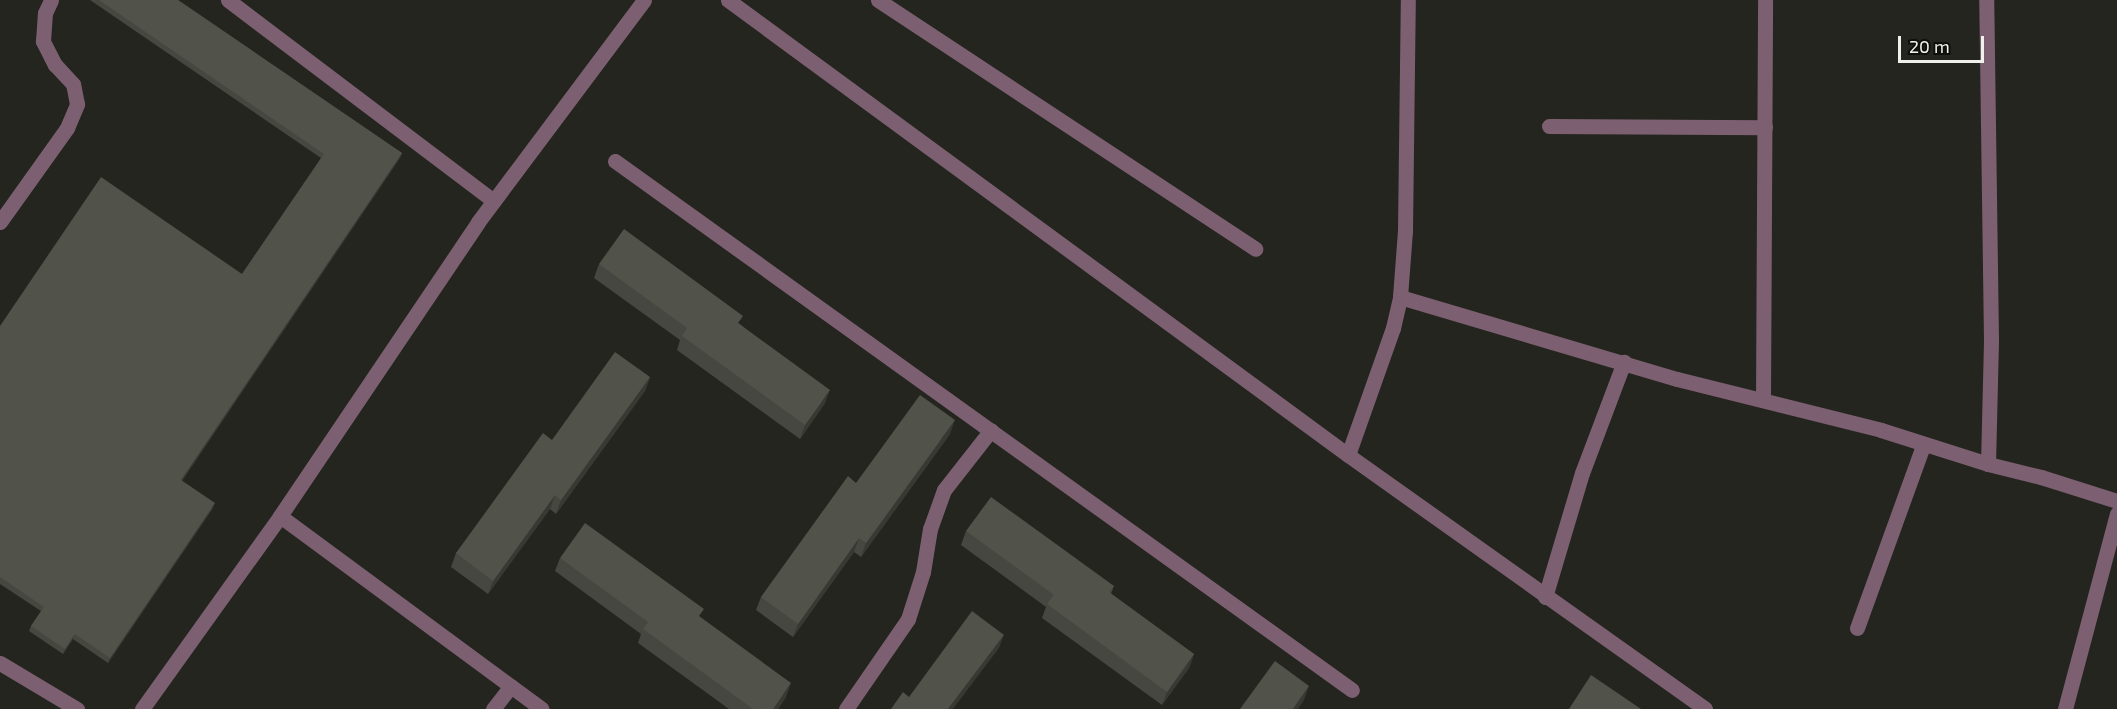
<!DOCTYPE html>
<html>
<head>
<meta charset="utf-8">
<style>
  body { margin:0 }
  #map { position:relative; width:2117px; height:709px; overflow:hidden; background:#24251e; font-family:"Exo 2",sans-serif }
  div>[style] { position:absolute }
  .minor>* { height:15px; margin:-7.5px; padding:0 7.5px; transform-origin:7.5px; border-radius:7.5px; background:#7c6071 }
  .wall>* { inset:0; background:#464740 }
  .shaded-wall>* { inset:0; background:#393934 }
  .building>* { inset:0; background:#51524a }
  span { translate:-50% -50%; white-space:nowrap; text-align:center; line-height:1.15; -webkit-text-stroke:4.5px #0e0e0b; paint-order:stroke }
  .scale { position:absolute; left:1898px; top:36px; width:86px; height:27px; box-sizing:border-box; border:3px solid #f0f1ec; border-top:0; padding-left:8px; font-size:18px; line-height:21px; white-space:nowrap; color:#f0f1ec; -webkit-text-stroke:4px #0e0e0b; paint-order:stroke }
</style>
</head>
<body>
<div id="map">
  <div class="minor">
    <i style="left:228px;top:0;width:333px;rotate:37.1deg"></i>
    <i style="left:728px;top:0;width:769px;rotate:36.27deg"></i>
    <i style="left:1348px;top:455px;width:438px;rotate:35.4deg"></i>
    <i style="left:878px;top:0;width:452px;rotate:33.4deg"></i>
    <i style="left:1549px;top:126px;width:216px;rotate:0.3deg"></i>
    <i style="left:615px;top:161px;width:907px;rotate:35.67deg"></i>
    <i style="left:0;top:222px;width:115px;rotate:-54.5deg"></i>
    <i style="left:67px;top:128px;width:26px;rotate:-67deg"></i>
    <i style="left:77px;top:104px;width:20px;rotate:-101deg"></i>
    <i style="left:73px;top:84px;width:26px;rotate:-133deg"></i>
    <i style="left:55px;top:65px;width:27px;rotate:-117deg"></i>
    <i style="left:43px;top:41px;width:28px;rotate:-86deg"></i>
    <i style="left:45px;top:13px;width:14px;rotate:-65deg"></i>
    <i style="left:1400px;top:297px;width:289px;rotate:16.5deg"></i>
    <i style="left:1677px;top:379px;width:210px;rotate:14deg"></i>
    <i style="left:1881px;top:430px;width:112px;rotate:17.6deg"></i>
    <i style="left:1988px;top:464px;width:124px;rotate:-88.6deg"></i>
    <i style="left:1991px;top:340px;width:340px;rotate:-90.8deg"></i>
    <i style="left:1763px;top:400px;width:400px;rotate:-89.7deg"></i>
    <i style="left:1348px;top:455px;width:135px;rotate:-70.5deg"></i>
    <i style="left:1393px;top:328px;width:32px;rotate:-77deg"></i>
    <i style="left:1400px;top:297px;width:66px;rotate:-85.7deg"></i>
    <i style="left:1405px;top:231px;width:231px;rotate:-89.3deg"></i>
    <i style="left:1988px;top:464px;width:55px;rotate:13.8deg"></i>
    <i style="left:2041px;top:477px;width:80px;rotate:17.5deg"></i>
    <i style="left:280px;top:516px;width:325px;rotate:36.4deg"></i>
    <i style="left:1545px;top:597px;width:129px;rotate:-73.4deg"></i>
    <i style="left:1582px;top:473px;width:119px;rotate:-69.3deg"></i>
    <i style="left:1857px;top:628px;width:194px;rotate:-70.1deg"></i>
    <i style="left:0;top:663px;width:90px;rotate:30.9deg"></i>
    <i style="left:142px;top:709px;width:237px;rotate:-54.4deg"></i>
    <i style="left:280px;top:516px;width:354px;rotate:-56deg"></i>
    <i style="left:478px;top:222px;width:277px;rotate:-53.2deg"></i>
    <i style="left:493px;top:709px;width:29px;rotate:-52deg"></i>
    <i style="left:846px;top:709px;width:109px;rotate:-55.4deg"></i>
    <i style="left:908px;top:619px;width:49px;rotate:-72.3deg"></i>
    <i style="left:923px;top:572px;width:44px;rotate:-80.8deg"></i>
    <i style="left:930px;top:529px;width:41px;rotate:-70.3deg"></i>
    <i style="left:944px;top:490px;width:76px;rotate:-51.9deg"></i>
    <i style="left:2065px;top:709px;width:202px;rotate:-75.1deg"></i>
  </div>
  <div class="wall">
    <i style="clip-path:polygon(90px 0,178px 0,402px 153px,400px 158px,182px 481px,213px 508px,108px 663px,73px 639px,63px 654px,29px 631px,31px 626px,41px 611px,0 584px,0 326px,242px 274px,321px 158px)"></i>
    <i style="clip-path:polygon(599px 264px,740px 324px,825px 403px,800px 439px,677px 350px,680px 340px,594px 278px)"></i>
    <i style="clip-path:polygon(650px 377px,645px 391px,556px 514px,550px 509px,488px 594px,451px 567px,456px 553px,552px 440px)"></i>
    <i style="clip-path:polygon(950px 434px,861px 557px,854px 552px,793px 637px,756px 610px,761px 597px,856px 483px)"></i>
    <i style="clip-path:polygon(966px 531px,1114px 586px,1111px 594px,1194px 654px,1189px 668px,1162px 705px,1042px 618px,1046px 607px,961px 545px)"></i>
    <i style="clip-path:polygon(560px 558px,701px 618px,786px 697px,778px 709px,729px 709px,638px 643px,641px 634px,555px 571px)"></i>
  </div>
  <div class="shaded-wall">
    <i style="clip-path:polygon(402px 153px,400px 158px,179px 485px,181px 480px)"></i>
    <i style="clip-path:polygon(650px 377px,645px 391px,556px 514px,561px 500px)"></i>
    <i style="clip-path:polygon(830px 390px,825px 403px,800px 439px,805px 425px)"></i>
    <i style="clip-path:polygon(955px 420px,950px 434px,861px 557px,866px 543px)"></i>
    <i style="clip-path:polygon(555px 495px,550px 509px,488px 594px,493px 581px)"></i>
    <i style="clip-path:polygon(215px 503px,213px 508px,108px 663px,110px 658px)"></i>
    <i style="clip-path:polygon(859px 538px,854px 552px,793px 637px,798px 624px)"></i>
    <i style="clip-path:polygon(75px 634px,73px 639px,63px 654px,65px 649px)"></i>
    <i style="clip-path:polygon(1004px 635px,999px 648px,953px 709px,948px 709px)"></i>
    <i style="clip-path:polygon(1194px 654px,1189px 668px,1162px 705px,1167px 692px)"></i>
    <i style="clip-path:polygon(791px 683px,786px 697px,778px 709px,773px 709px)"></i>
    <i style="clip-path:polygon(1309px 686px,1304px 700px,1298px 709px,1293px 709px)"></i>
  </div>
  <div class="building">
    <i style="clip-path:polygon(99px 0,178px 0,402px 153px,181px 480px,215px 503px,110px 658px,75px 634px,65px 649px,31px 626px,44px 607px,0 577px,0 326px,101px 177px,242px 274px,324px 154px)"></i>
    <i style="clip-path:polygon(624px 229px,743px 316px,738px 323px,830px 390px,805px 425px,682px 336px,687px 328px,599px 264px)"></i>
    <i style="clip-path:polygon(615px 352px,650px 377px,561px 500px,555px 495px,493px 581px,456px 553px,543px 433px,552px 440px)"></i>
    <i style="clip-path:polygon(920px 395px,955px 420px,866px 543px,859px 538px,798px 624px,761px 597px,848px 476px,856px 483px)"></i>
    <i style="clip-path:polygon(991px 497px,1114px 586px,1109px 592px,1194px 654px,1167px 692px,1047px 604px,1054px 595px,966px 531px)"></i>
    <i style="clip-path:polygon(585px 523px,704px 609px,699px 616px,791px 683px,773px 709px,753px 709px,643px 629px,648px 622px,560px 558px)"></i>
    <i style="clip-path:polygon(972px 611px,1004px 635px,948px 709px,891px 709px,903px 692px,909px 697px)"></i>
    <i style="clip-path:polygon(1275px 661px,1309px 686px,1293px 709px,1240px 709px)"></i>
    <i style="clip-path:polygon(1591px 675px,1641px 709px,1569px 709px)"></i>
  </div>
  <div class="scale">20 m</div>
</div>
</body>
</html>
